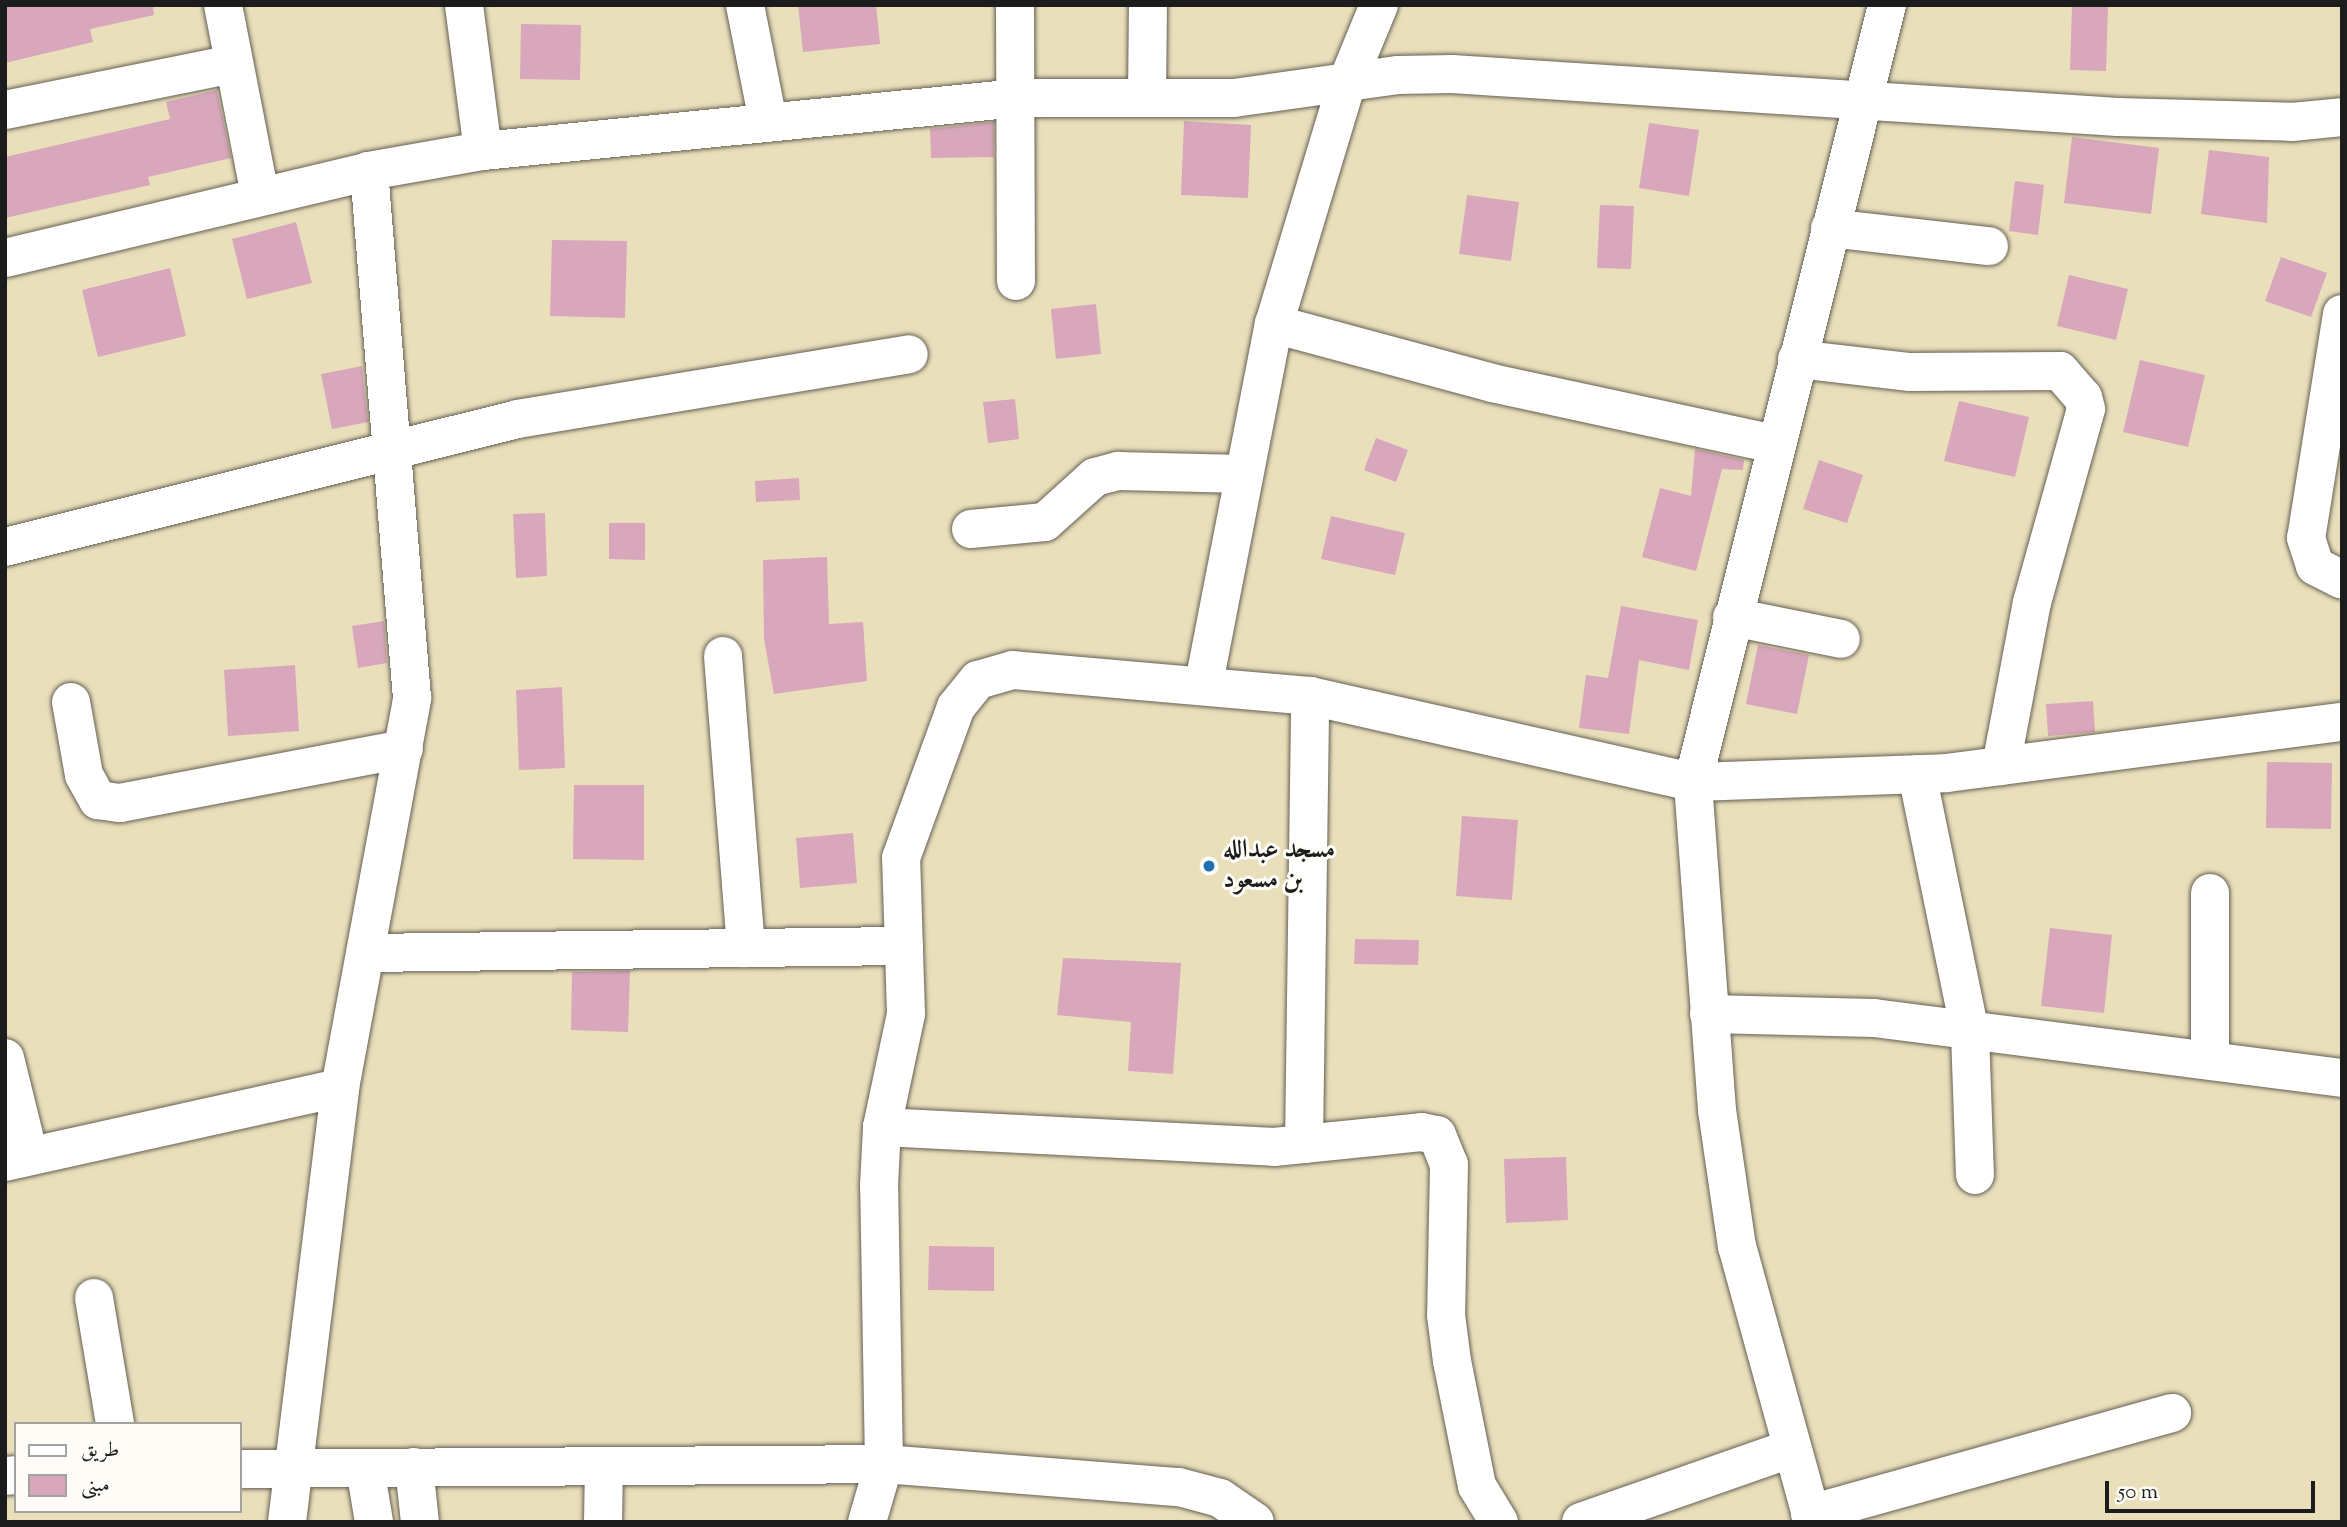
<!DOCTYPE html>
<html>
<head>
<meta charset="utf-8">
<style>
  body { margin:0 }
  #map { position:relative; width:2347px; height:1527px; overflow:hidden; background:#eadfbb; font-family:"Sorts Mill Goudy",Amiri,serif }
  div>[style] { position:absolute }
  .building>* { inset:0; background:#d8a7bb }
  .roads { filter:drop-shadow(0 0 2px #646054) drop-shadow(0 0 2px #646054) }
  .minor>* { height:38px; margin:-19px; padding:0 19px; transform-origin:19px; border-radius:19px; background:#fff }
  .dots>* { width:19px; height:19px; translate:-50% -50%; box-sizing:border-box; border:4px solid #fdfcf7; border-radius:50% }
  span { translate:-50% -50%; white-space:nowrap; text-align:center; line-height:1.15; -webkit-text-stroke:6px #fdfcf7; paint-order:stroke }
  .poi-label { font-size:26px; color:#1c1c1c; font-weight:700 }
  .left { translate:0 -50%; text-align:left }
  .frame { position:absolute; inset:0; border:7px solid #1c1c1c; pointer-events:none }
  .legend { position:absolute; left:14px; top:1422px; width:228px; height:91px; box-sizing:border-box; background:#fdfcf7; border:2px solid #a3a29f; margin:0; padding:9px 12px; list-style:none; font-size:21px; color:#1c1c1c }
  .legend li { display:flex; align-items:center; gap:14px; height:35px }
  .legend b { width:35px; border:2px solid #a3a29f }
  .scale { position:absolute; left:2105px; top:1481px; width:210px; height:32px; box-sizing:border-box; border:4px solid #1c1c1c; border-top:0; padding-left:9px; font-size:21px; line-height:24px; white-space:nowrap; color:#1c1c1c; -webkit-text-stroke:5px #fdfcf7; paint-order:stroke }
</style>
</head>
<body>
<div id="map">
  <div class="building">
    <i style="clip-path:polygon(5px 5px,153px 5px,154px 15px,90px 29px,93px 42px,5px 63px)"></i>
    <i style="clip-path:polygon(798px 5px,876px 5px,880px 44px,803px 52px)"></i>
    <i style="clip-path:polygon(2072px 5px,2108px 5px,2106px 71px,2070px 70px)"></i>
    <i style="clip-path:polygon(521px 24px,581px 25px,580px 80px,520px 79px)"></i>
    <i style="clip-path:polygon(217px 90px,231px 158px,148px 177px,150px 185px,5px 218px,5px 157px,170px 119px,166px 102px)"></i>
    <i style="clip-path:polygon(1184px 121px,1251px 125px,1248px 198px,1181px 195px)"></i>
    <i style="clip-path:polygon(994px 122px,994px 157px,931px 158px,930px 129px)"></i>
    <i style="clip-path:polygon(1649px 123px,1699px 130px,1689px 196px,1639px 188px)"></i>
    <i style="clip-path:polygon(2072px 137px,2159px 148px,2151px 214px,2064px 203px)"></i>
    <i style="clip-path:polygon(2209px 150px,2269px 157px,2267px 223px,2201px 214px)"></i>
    <i style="clip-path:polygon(2015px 181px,2044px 185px,2038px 235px,2009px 231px)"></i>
    <i style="clip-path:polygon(1467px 195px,1519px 202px,1511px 261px,1459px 254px)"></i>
    <i style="clip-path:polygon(1600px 205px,1634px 206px,1631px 269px,1597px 268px)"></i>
    <i style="clip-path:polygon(296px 222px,312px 283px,247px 299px,232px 239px)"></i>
    <i style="clip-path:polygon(552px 240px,627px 241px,625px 318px,550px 316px)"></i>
    <i style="clip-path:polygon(2281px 257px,2327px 273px,2311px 317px,2265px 301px)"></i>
    <i style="clip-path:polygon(170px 268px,186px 336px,98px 357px,82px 290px)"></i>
    <i style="clip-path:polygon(2069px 275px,2128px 289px,2116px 340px,2057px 326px)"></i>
    <i style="clip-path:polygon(1096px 304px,1101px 354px,1056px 359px,1051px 309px)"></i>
    <i style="clip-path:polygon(2140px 360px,2205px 375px,2188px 447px,2123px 432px)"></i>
    <i style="clip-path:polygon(362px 366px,368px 422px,332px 429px,321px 374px)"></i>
    <i style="clip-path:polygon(1015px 399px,1019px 439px,988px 443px,983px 402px)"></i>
    <i style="clip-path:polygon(1959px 401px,2029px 417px,2015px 477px,1944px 461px)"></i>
    <i style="clip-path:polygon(1376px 438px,1408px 450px,1396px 482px,1364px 470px)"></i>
    <i style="clip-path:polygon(1695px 449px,1744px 460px,1743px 470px,1722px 469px,1696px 571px,1642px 557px,1660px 488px,1691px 496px)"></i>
    <i style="clip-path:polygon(1819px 460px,1863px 475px,1847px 523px,1803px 509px)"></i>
    <i style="clip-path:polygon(799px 478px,800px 500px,756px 502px,755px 481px)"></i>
    <i style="clip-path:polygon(545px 513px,547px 576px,516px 578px,513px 514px)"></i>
    <i style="clip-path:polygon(1331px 516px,1405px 533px,1395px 575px,1321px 559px)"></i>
    <i style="clip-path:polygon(609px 523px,645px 523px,645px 560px,609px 559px)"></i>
    <i style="clip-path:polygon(827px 557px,829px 624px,863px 622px,867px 681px,774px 694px,764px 639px,763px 560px)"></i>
    <i style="clip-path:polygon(1621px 606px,1698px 620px,1689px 670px,1639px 660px,1629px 734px,1579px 728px,1586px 675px,1608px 678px)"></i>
    <i style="clip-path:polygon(384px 621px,387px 663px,358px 668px,352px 626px)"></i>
    <i style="clip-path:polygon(1758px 645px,1809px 655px,1797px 714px,1746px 704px)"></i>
    <i style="clip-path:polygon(295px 665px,299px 731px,228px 736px,224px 670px)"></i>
    <i style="clip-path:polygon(562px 687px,565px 768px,519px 770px,516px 690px)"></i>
    <i style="clip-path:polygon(2093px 701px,2095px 732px,2048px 736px,2046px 704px)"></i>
    <i style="clip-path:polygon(2267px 762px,2332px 763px,2331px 829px,2266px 828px)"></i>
    <i style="clip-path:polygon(574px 785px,644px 785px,644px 860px,573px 859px)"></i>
    <i style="clip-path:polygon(1462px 816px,1518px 820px,1512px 900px,1456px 896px)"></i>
    <i style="clip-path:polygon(853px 833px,857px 883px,800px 888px,796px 838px)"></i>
    <i style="clip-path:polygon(2050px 928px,2112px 935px,2104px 1013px,2041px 1006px)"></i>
    <i style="clip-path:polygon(1355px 939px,1419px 940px,1418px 965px,1354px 964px)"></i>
    <i style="clip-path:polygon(1063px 958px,1181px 963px,1173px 1074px,1128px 1071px,1131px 1022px,1057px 1015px)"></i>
    <i style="clip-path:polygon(630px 971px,628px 1032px,571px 1030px,572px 972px)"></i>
    <i style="clip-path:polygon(1566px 1157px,1568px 1220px,1506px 1223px,1504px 1159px)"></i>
    <i style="clip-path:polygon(929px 1246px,994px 1247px,994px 1291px,928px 1290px)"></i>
  </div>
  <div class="roads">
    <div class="minor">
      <i style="left:223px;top:5px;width:194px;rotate:79deg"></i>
      <i style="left:464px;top:5px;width:147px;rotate:82.6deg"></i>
      <i style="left:745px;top:5px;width:118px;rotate:78.8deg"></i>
      <i style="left:1015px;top:5px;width:276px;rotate:89.8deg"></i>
      <i style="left:1147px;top:97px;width:92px;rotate:-89.4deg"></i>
      <i style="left:5px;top:110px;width:233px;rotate:-11.4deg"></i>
      <i style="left:1830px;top:228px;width:160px;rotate:6.5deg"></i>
      <i style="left:5px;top:258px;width:374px;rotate:-13.4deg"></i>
      <i style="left:369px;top:171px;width:116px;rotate:-10deg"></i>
      <i style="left:483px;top:151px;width:539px;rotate:-5.65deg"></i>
      <i style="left:1019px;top:98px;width:215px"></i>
      <i style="left:1234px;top:98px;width:166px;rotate:-8deg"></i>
      <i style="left:1398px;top:75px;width:54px;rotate:-1.1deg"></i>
      <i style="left:1452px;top:74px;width:667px;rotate:3.69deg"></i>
      <i style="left:2118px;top:117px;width:174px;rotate:1.6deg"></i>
      <i style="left:2292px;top:122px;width:50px;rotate:-5.7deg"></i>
      <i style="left:2342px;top:314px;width:227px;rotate:99.1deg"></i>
      <i style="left:2306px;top:538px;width:29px;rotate:72deg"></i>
      <i style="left:2315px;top:566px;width:30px;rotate:27deg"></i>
      <i style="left:1274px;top:324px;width:226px;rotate:15.1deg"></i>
      <i style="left:1492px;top:383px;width:288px;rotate:12.2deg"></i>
      <i style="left:1797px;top:359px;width:114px;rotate:6.6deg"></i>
      <i style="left:1910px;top:372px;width:150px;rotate:-0.4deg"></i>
      <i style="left:2060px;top:371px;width:35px;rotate:49deg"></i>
      <i style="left:2083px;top:397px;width:12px;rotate:76deg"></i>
      <i style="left:2086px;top:409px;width:200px;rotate:105.6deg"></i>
      <i style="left:2032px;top:602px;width:167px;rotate:100.7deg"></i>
      <i style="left:971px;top:529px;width:74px;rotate:-5.4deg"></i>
      <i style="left:1045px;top:522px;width:67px;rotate:-42deg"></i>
      <i style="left:1095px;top:477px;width:24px;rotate:-15deg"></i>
      <i style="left:1118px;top:471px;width:126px;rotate:1.4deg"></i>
      <i style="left:5px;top:547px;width:529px;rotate:-14.01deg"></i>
      <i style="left:518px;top:419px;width:396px;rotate:-9.4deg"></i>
      <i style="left:1732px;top:617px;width:111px;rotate:11.4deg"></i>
      <i style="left:723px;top:656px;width:293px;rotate:85.5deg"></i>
      <i style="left:1204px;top:683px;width:366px;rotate:-79deg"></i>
      <i style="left:1274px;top:324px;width:250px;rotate:-73.2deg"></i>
      <i style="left:1346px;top:85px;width:87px;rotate:-67.6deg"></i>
      <i style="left:71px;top:702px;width:74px;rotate:79.9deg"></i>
      <i style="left:84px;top:775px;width:29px;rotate:61deg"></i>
      <i style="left:98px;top:800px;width:22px;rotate:8deg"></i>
      <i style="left:120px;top:803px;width:289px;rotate:-10.8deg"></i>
      <i style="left:1917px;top:774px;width:264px;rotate:78.4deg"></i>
      <i style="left:1970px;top:1033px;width:142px;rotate:88deg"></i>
      <i style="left:2210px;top:893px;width:167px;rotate:90deg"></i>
      <i style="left:366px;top:953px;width:538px;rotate:-0.75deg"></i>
      <i style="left:1709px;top:1014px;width:165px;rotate:1.4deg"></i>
      <i style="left:1874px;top:1018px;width:472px;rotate:7.3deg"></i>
      <i style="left:5px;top:1058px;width:101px;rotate:76.2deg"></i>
      <i style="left:882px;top:1127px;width:393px;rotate:2.9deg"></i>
      <i style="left:1274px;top:1147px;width:148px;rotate:-5.8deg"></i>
      <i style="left:1421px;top:1132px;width:16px;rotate:11deg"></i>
      <i style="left:1437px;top:1135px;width:31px;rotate:68deg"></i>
      <i style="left:1449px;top:1164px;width:151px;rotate:91.1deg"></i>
      <i style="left:1446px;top:1315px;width:46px;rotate:82.6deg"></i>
      <i style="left:1452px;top:1361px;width:127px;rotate:78.7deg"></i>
      <i style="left:1477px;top:1486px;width:42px;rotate:58.6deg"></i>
      <i style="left:1304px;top:1144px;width:448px;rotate:-89.2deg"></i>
      <i style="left:5px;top:1162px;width:343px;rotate:-12.5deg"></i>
      <i style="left:94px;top:1298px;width:128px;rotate:80.5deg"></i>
      <i style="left:414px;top:1467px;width:55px;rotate:83.8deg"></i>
      <i style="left:365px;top:1468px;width:55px;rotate:80.5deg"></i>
      <i style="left:240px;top:1469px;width:644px;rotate:-0.44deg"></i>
      <i style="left:884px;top:1464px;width:296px;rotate:4.5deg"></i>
      <i style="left:1179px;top:1487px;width:42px;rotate:15deg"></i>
      <i style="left:1220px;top:1498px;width:42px;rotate:34.4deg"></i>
      <i style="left:5px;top:1476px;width:11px;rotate:-5deg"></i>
      <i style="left:1810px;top:1514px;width:376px;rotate:-15.6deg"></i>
      <i style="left:287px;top:1522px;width:437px;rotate:-83deg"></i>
      <i style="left:340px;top:1088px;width:397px;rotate:-79.5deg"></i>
      <i style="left:412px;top:698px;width:529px;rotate:-94.66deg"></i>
      <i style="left:603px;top:1522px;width:56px;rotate:-89deg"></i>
      <i style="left:867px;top:1522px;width:60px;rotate:-73.7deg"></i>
      <i style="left:884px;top:1464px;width:278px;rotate:-91deg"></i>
      <i style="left:879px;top:1186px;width:59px;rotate:-87.1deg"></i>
      <i style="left:882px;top:1127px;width:116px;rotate:-78deg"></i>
      <i style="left:906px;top:1014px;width:156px;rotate:-91.8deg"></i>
      <i style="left:901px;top:858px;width:161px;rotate:-70deg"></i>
      <i style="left:956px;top:707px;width:35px;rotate:-51deg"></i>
      <i style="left:978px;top:680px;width:36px;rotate:-16deg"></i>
      <i style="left:1013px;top:670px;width:298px;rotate:5deg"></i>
      <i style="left:1310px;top:696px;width:393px;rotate:12.7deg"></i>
      <i style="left:1693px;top:782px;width:254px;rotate:-2deg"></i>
      <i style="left:1947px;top:773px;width:398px;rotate:-7.4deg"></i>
      <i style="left:1581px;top:1522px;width:221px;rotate:-19.3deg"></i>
      <i style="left:1813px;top:1522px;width:285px;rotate:-105.4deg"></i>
      <i style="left:1737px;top:1247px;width:138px;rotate:-98.3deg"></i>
      <i style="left:1717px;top:1110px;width:329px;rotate:-94.2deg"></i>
      <i style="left:1693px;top:782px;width:801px;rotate:-75.98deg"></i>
    </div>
  </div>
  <div class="dots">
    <i style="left:1209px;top:866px;background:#1f6fb2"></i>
  </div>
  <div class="poi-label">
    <span class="left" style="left:1223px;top:866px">مسجد عبدالله<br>بن مسعود</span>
  </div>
  <div class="frame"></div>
  <ul class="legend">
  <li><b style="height:9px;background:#fff"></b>طريق</li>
  <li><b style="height:19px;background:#d8a7bb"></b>مبنى</li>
  </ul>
  <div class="scale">50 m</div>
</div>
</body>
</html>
